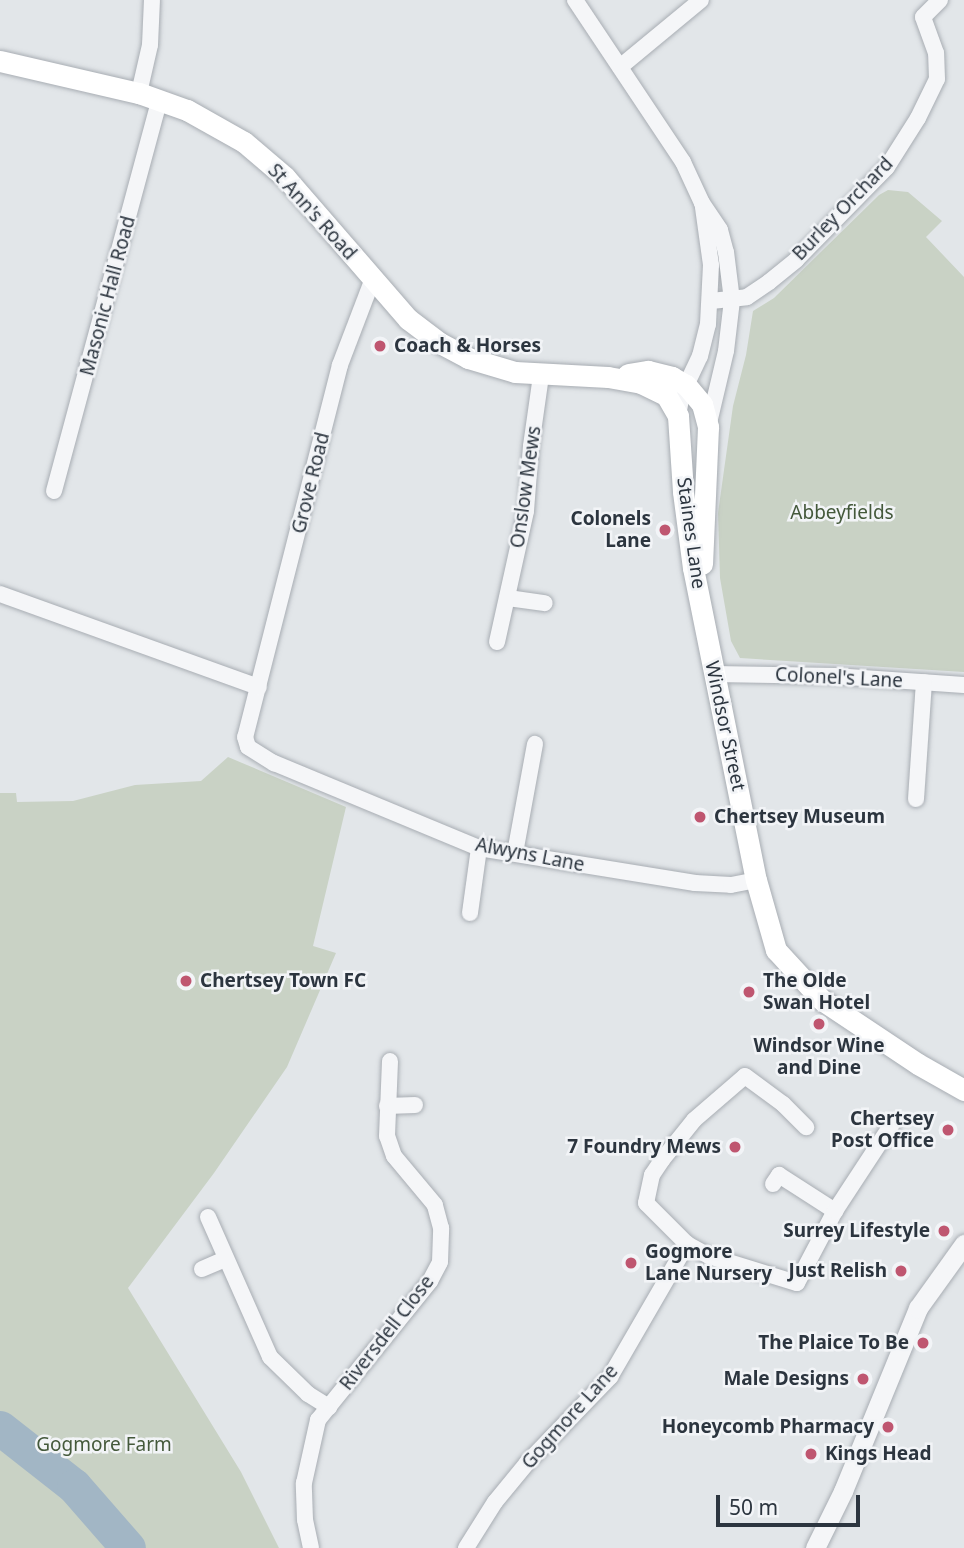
<!DOCTYPE html>
<html>
<head>
<meta charset="utf-8">
<style>
  body { margin:0 }
  #map { position:relative; width:964px; height:1548px; overflow:hidden; background:#e2e6e9; font-family:"Noto Sans",sans-serif }
  div>[style] { position:absolute }
  .green>* { inset:0; background:#c9d2c5 }
  .river>* { height:35px; margin:-17.5px; padding:0 17.5px; transform-origin:17.5px; border-radius:17.5px; background:#a2b6c5 }
  .roads { filter:drop-shadow(0 0 2px #a8adb3) drop-shadow(0 0 2px #a8adb3) }
  .minor>* { height:16px; margin:-8px; padding:0 8px; transform-origin:8px; border-radius:8px; background:#f5f6f8 }
  .tertiary>* { height:19px; margin:-9.5px; padding:0 9.5px; transform-origin:9.5px; border-radius:9.5px; background:#f5f6f8 }
  .secondary>* { height:21px; margin:-10.5px; padding:0 10.5px; transform-origin:10.5px; border-radius:10.5px; background:#fff }
  .dots>* { width:19px; height:19px; translate:-50% -50%; box-sizing:border-box; border:4px solid #f2f4f7; border-radius:50% }
  span { translate:-50% -50%; white-space:nowrap; text-align:center; line-height:1.15; -webkit-text-stroke:5px #f2f4f7; paint-order:stroke }
  .street-label { font-size:19px; color:#2c353f }
  .poi-label { font-size:19px; color:#2c353f; font-weight:700 }
  .left { translate:0 -50%; text-align:left }
  .right { translate:-100% -50%; text-align:right }
  .park-label { font-size:19px; color:#44593b }
  .scale { position:absolute; left:716px; top:1495px; width:144px; height:32px; box-sizing:border-box; border:4px solid #2c353f; border-top:0; padding-left:9px; font-size:21px; line-height:24px; white-space:nowrap; color:#2c353f; -webkit-text-stroke:5px #f2f4f7; paint-order:stroke }
</style>
</head>
<body>
<div id="map">
  <div class="green">
    <i style="clip-path:polygon(888px 190px,908px 192px,942px 221px,926px 237px,964px 277px,964px 672px,740px 658px,731px 641px,720px 578px,718px 513px,733px 406px,746px 355px,753px 311px,774px 298px,879px 195px)"></i>
    <i style="clip-path:polygon(228px 757px,346px 807px,313px 946px,336px 953px,287px 1067px,214px 1173px,128px 1288px,241px 1472px,279px 1548px,0 1548px,0 793px,16px 793px,17px 802px,73px 801px,135px 785px,201px 781px)"></i>
  </div>
  <div class="river">
    <i style="left:0;top:1428px;width:94px;rotate:38.1deg"></i>
    <i style="left:74px;top:1486px;width:82px;rotate:48.9deg"></i>
  </div>
  <div class="roads">
    <div class="minor">
      <i style="left:575px;top:0;width:195px;rotate:56.3deg"></i>
      <i style="left:683px;top:162px;width:45px;rotate:65.1deg"></i>
      <i style="left:702px;top:203px;width:32px;rotate:56deg"></i>
      <i style="left:720px;top:230px;width:23px;rotate:75deg"></i>
      <i style="left:726px;top:252px;width:48px;rotate:82.9deg"></i>
      <i style="left:732px;top:300px;width:51px;rotate:96.7deg"></i>
      <i style="left:726px;top:351px;width:78px;rotate:103.3deg"></i>
      <i style="left:620px;top:67px;width:105px;rotate:-39.6deg"></i>
      <i style="left:139px;top:93px;width:49px;rotate:-77.1deg"></i>
      <i style="left:150px;top:45px;width:45px;rotate:-87.5deg"></i>
      <i style="left:372px;top:281px;width:90px;rotate:110.9deg"></i>
      <i style="left:340px;top:365px;width:384px;rotate:104.3deg"></i>
      <i style="left:245px;top:737px;width:10px;rotate:73deg"></i>
      <i style="left:248px;top:747px;width:31px;rotate:32deg"></i>
      <i style="left:274px;top:763px;width:222px;rotate:22.5deg"></i>
      <i style="left:479px;top:848px;width:219px;rotate:9.2deg"></i>
      <i style="left:695px;top:883px;width:36px;rotate:3deg"></i>
      <i style="left:731px;top:885px;width:25px;rotate:-11deg"></i>
      <i style="left:711px;top:301px;width:36px;rotate:-6deg"></i>
      <i style="left:747px;top:297px;width:27px;rotate:-34deg"></i>
      <i style="left:769px;top:282px;width:35px;rotate:-39deg"></i>
      <i style="left:796px;top:260px;width:130px;rotate:-45.6deg"></i>
      <i style="left:887px;top:167px;width:58px;rotate:-57.7deg"></i>
      <i style="left:918px;top:118px;width:43px;rotate:-64deg"></i>
      <i style="left:937px;top:79px;width:26px;rotate:-92deg"></i>
      <i style="left:936px;top:53px;width:38px;rotate:-110deg"></i>
      <i style="left:923px;top:17px;width:24px;rotate:-45deg"></i>
      <i style="left:678px;top:416px;width:22px;rotate:-80deg"></i>
      <i style="left:682px;top:394px;width:42px;rotate:-64.7deg"></i>
      <i style="left:700px;top:356px;width:33px;rotate:-76deg"></i>
      <i style="left:708px;top:324px;width:59px;rotate:-87.1deg"></i>
      <i style="left:711px;top:265px;width:59px;rotate:-97.9deg"></i>
      <i style="left:54px;top:491px;width:404px;rotate:-74.9deg"></i>
      <i style="left:0;top:594px;width:275px;rotate:19.8deg"></i>
      <i style="left:508px;top:598px;width:37px;rotate:8deg"></i>
      <i style="left:497px;top:642px;width:134px;rotate:-77.5deg"></i>
      <i style="left:526px;top:511px;width:65px;rotate:-85.6deg"></i>
      <i style="left:531px;top:446px;width:71px;rotate:-81.9deg"></i>
      <i style="left:714px;top:674px;width:120px;rotate:1deg"></i>
      <i style="left:834px;top:676px;width:130px;rotate:4deg"></i>
      <i style="left:916px;top:799px;width:117px;rotate:-86.1deg"></i>
      <i style="left:515px;top:853px;width:111px;rotate:-79.6deg"></i>
      <i style="left:470px;top:913px;width:66px;rotate:-82.1deg"></i>
      <i style="left:387px;top:1106px;width:28px;rotate:-2deg"></i>
      <i style="left:773px;top:1184px;width:11px;rotate:-56deg"></i>
      <i style="left:779px;top:1175px;width:67px;rotate:32.7deg"></i>
      <i style="left:208px;top:1217px;width:153px;rotate:66.1deg"></i>
      <i style="left:270px;top:1357px;width:53px;rotate:44.2deg"></i>
      <i style="left:308px;top:1394px;width:25px;rotate:32deg"></i>
      <i style="left:687px;top:1244px;width:25px;rotate:29deg"></i>
      <i style="left:709px;top:1256px;width:92px;rotate:17.1deg"></i>
      <i style="left:797px;top:1283px;width:81px;rotate:-62.2deg"></i>
      <i style="left:835px;top:1211px;width:104px;rotate:-56.8deg"></i>
      <i style="left:202px;top:1269px;width:25px;rotate:-23deg"></i>
      <i style="left:311px;top:1548px;width:29px;rotate:-102deg"></i>
      <i style="left:305px;top:1520px;width:37px;rotate:-92deg"></i>
      <i style="left:304px;top:1483px;width:65px;rotate:-77.5deg"></i>
      <i style="left:318px;top:1420px;width:179px;rotate:-51.1deg"></i>
      <i style="left:430px;top:1281px;width:21px;rotate:-62deg"></i>
      <i style="left:440px;top:1262px;width:34px;rotate:-88deg"></i>
      <i style="left:441px;top:1228px;width:24px;rotate:-105deg"></i>
      <i style="left:435px;top:1205px;width:64px;rotate:-129.9deg"></i>
      <i style="left:394px;top:1156px;width:21px;rotate:-109deg"></i>
      <i style="left:387px;top:1136px;width:75px;rotate:-87.7deg"></i>
      <i style="left:466px;top:1548px;width:54px;rotate:-57.8deg"></i>
      <i style="left:495px;top:1502px;width:50px;rotate:-50.6deg"></i>
      <i style="left:527px;top:1463px;width:120px;rotate:-46deg"></i>
      <i style="left:610px;top:1377px;width:154px;rotate:-59.9deg"></i>
      <i style="left:687px;top:1244px;width:58px;rotate:-135deg"></i>
      <i style="left:646px;top:1203px;width:29px;rotate:-78deg"></i>
      <i style="left:652px;top:1175px;width:18px;rotate:-56deg"></i>
      <i style="left:662px;top:1160px;width:51px;rotate:-51.3deg"></i>
      <i style="left:694px;top:1120px;width:67px;rotate:-40.8deg"></i>
      <i style="left:745px;top:1076px;width:47px;rotate:36.4deg"></i>
      <i style="left:783px;top:1104px;width:33px;rotate:45deg"></i>
    </div>
    <div class="tertiary">
      <i style="left:815px;top:1548px;width:64px;rotate:-63.8deg"></i>
      <i style="left:843px;top:1491px;width:198px;rotate:-67.7deg"></i>
      <i style="left:918px;top:1308px;width:79px;rotate:-54.3deg"></i>
    </div>
    <div class="secondary">
      <i style="left:0;top:61px;width:143px;rotate:13deg"></i>
      <i style="left:139px;top:93px;width:51px;rotate:19.5deg"></i>
      <i style="left:187px;top:110px;width:65px;rotate:29.3deg"></i>
      <i style="left:244px;top:142px;width:54px;rotate:40.5deg"></i>
      <i style="left:285px;top:177px;width:188px;rotate:49.1deg"></i>
      <i style="left:408px;top:319px;width:40px;rotate:37deg"></i>
      <i style="left:440px;top:343px;width:32px;rotate:28deg"></i>
      <i style="left:468px;top:358px;width:49px;rotate:16.6deg"></i>
      <i style="left:515px;top:372px;width:93px;rotate:3.1deg"></i>
      <i style="left:608px;top:377px;width:34px;rotate:10deg"></i>
      <i style="left:641px;top:383px;width:28px;rotate:26deg"></i>
      <i style="left:666px;top:395px;width:24px;rotate:60deg"></i>
      <i style="left:678px;top:416px;width:76px;rotate:86.2deg"></i>
      <i style="left:683px;top:492px;width:77px;rotate:82.5deg"></i>
      <i style="left:693px;top:568px;width:318px;rotate:78.6deg"></i>
      <i style="left:756px;top:880px;width:73px;rotate:74.1deg"></i>
      <i style="left:776px;top:950px;width:68px;rotate:47.4deg"></i>
      <i style="left:822px;top:1000px;width:115px;rotate:33.7deg"></i>
      <i style="left:918px;top:1064px;width:53px;rotate:29.5deg"></i>
      <i style="left:628px;top:374px;width:20px;rotate:-9deg"></i>
      <i style="left:648px;top:371px;width:25px;rotate:14deg"></i>
      <i style="left:672px;top:377px;width:16px;rotate:30deg"></i>
      <i style="left:686px;top:385px;width:25px;rotate:50deg"></i>
      <i style="left:702px;top:404px;width:24px;rotate:75deg"></i>
      <i style="left:708px;top:427px;width:137px;rotate:92.5deg"></i>
    </div>
  </div>
  <div class="dots">
    <i style="left:380px;top:346px;background:#bf5670"></i>
    <i style="left:665px;top:530px;background:#bf5670"></i>
    <i style="left:700px;top:817px;background:#bf5670"></i>
    <i style="left:186px;top:981px;background:#bf5670"></i>
    <i style="left:749px;top:992px;background:#bf5670"></i>
    <i style="left:819px;top:1024px;background:#bf5670"></i>
    <i style="left:948px;top:1130px;background:#bf5670"></i>
    <i style="left:735px;top:1147px;background:#bf5670"></i>
    <i style="left:944px;top:1231px;background:#bf5670"></i>
    <i style="left:631px;top:1263px;background:#bf5670"></i>
    <i style="left:901px;top:1271px;background:#bf5670"></i>
    <i style="left:923px;top:1343px;background:#bf5670"></i>
    <i style="left:863px;top:1379px;background:#bf5670"></i>
    <i style="left:888px;top:1427px;background:#bf5670"></i>
    <i style="left:811px;top:1454px;background:#bf5670"></i>
  </div>
  <div class="street-label">
    <span style="left:843px;top:209px;rotate:-46deg">Burley Orchard</span>
    <span style="left:312px;top:212px;rotate:48deg">St Ann's Road</span>
    <span style="left:108px;top:296px;rotate:-75deg">Masonic Hall Road</span>
    <span style="left:311px;top:483px;rotate:-76deg">Grove Road</span>
    <span style="left:526px;top:487px;rotate:-82deg">Onslow Mews</span>
    <span style="left:691px;top:533px;rotate:82deg">Staines Lane</span>
    <span style="left:839px;top:678px;rotate:3deg">Colonel's Lane</span>
    <span style="left:725px;top:726px;rotate:78deg">Windsor Street</span>
    <span style="left:530px;top:855px;rotate:11deg">Alwyns Lane</span>
    <span style="left:387px;top:1333px;rotate:-52deg">Riversdell Close</span>
    <span style="left:570px;top:1417px;rotate:-48deg">Gogmore Lane</span>
  </div>
  <div class="poi-label">
    <span class="left" style="left:394px;top:346px">Coach &amp; Horses</span>
    <span class="right" style="left:651px;top:530px">Colonels<br>Lane</span>
    <span class="left" style="left:714px;top:817px">Chertsey Museum</span>
    <span class="left" style="left:200px;top:981px">Chertsey Town FC</span>
    <span class="left" style="left:763px;top:992px">The Olde<br>Swan Hotel</span>
    <span style="left:819px;top:1057px">Windsor Wine<br>and Dine</span>
    <span class="right" style="left:934px;top:1130px">Chertsey<br>Post Office</span>
    <span class="right" style="left:721px;top:1147px">7 Foundry Mews</span>
    <span class="right" style="left:930px;top:1231px">Surrey Lifestyle</span>
    <span class="left" style="left:645px;top:1263px">Gogmore<br>Lane Nursery</span>
    <span class="right" style="left:887px;top:1271px">Just Relish</span>
    <span class="right" style="left:909px;top:1343px">The Plaice To Be</span>
    <span class="right" style="left:849px;top:1379px">Male Designs</span>
    <span class="right" style="left:874px;top:1427px">Honeycomb Pharmacy</span>
    <span class="left" style="left:825px;top:1454px">Kings Head</span>
  </div>
  <div class="park-label">
    <span style="left:842px;top:513px">Abbeyfields</span>
    <span style="left:104px;top:1445px">Gogmore Farm</span>
  </div>
  <div class="scale">50 m</div>
</div>
</body>
</html>
